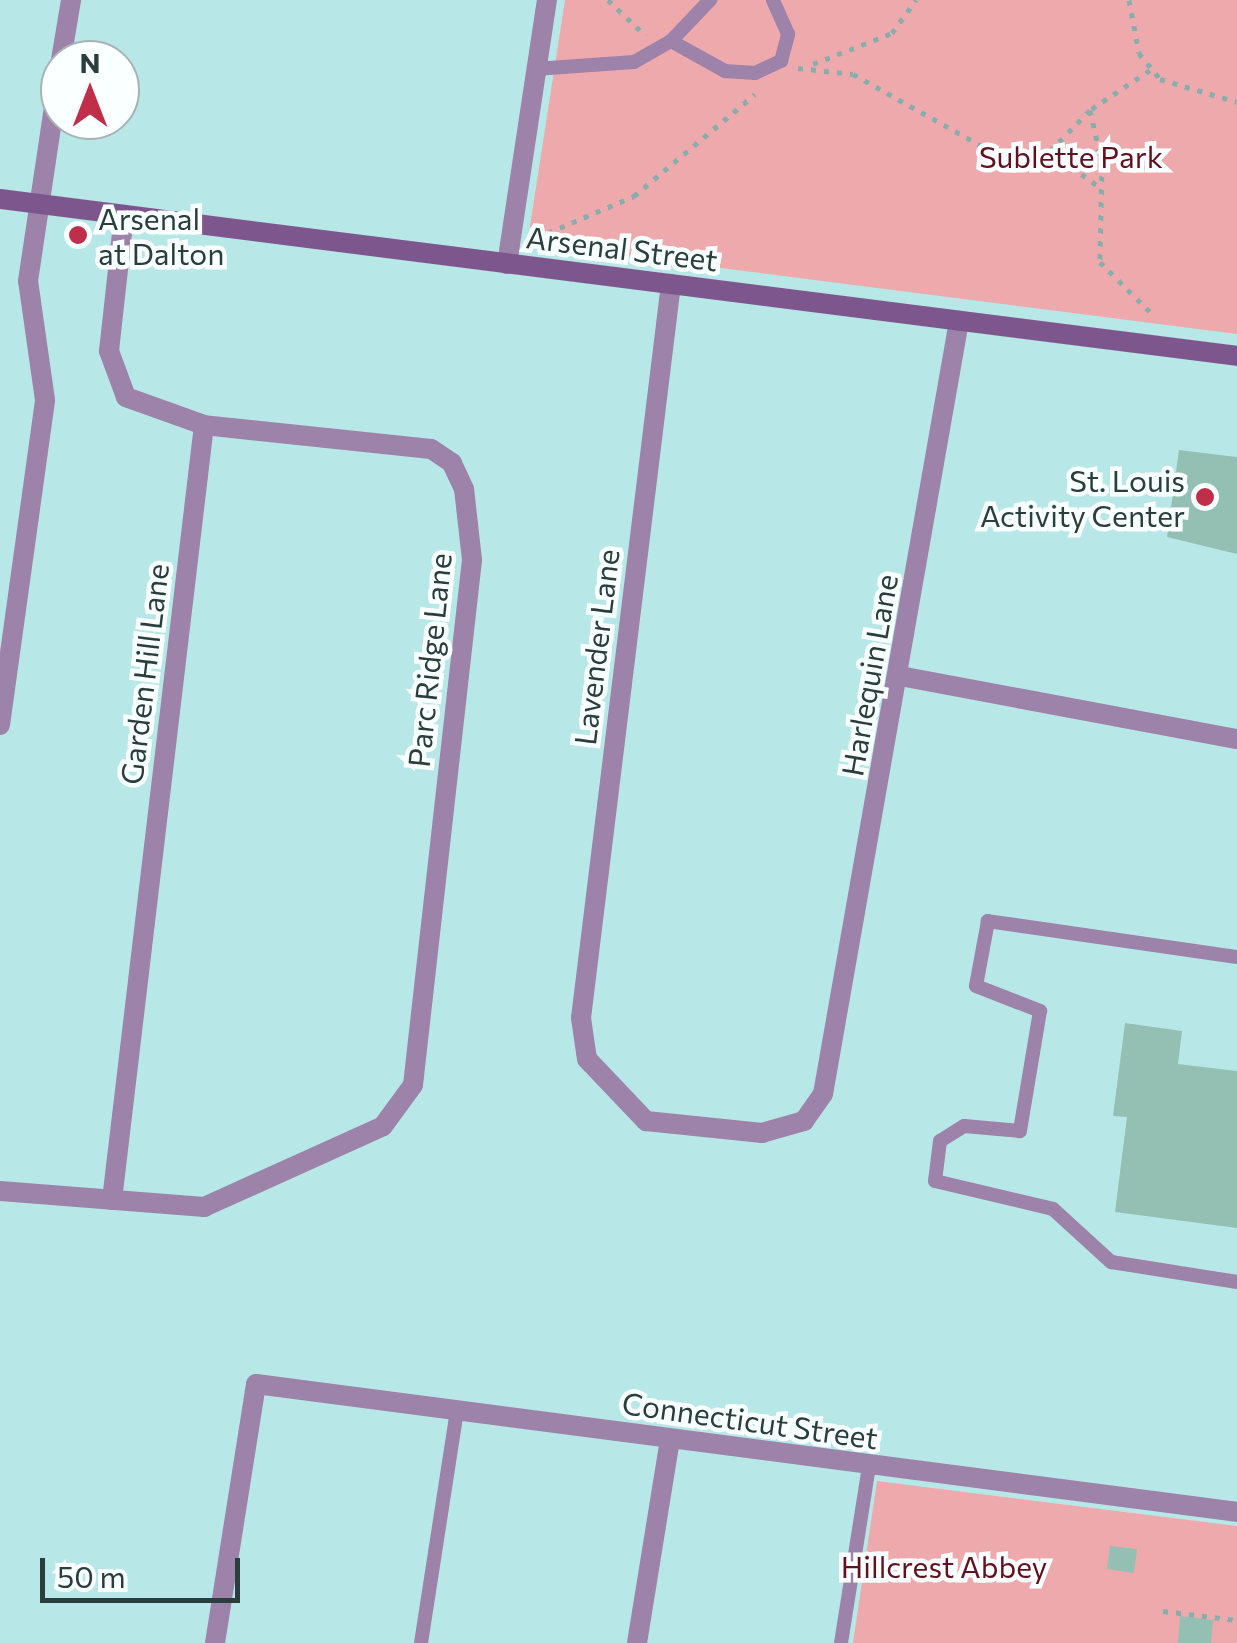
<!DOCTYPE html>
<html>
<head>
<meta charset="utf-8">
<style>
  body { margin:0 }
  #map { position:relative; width:1237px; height:1643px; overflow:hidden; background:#b7e8e7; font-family:Commissioner,sans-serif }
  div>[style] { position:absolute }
  .green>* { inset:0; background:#eea9ac }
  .building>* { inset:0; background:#94c0b4 }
  .path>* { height:5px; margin-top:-2.5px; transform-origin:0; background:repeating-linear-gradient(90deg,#87aead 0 5px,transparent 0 13px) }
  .lane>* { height:14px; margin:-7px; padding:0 7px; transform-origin:7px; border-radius:7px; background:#9d82a9 }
  .street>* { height:20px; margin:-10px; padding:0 10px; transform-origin:10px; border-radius:10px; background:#9d82a9 }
  .secondary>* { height:20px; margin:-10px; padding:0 10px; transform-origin:10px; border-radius:10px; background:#7e568e }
  .dots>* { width:28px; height:28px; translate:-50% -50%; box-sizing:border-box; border:5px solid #faffff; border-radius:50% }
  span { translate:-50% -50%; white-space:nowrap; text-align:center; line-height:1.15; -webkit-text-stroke:9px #faffff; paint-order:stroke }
  .park-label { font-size:30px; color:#621120 }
  .poi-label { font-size:30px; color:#2a3e3e }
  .left { translate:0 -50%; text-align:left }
  .right { translate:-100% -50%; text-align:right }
  .street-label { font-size:30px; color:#2a3e3e }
  .north { position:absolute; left:40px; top:40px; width:100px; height:100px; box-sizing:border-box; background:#faffff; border:2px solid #a7b2b2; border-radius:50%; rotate:0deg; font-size:28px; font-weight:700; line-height:40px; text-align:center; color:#2a3e3e }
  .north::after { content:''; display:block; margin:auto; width:35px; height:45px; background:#c02f49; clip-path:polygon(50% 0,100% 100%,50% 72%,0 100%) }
  .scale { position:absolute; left:40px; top:1558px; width:200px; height:45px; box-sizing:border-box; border:5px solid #2a3e3e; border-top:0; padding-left:12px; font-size:30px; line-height:35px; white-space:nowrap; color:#2a3e3e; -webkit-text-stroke:8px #faffff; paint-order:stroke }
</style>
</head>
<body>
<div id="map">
  <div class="green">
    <i style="clip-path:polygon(565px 0,1237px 0,1237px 334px,541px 245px,530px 226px)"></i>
    <i style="clip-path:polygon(877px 1481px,1237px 1526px,1237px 1643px,853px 1643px)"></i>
  </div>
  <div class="building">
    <i style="clip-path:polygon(1179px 450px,1237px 457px,1237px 554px,1167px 537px)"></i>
    <i style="clip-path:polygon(1125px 1023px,1182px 1031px,1178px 1064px,1237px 1071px,1237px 1228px,1115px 1212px,1127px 1117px,1113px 1116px)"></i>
    <i style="clip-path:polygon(1110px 1546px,1137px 1549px,1134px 1573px,1107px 1569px)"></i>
    <i style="clip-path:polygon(1180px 1616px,1213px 1620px,1211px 1643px,1178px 1643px)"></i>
  </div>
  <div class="path">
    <i style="left:608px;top:0;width:52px;rotate:43.5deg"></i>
    <i style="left:1129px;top:0;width:54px;rotate:79.3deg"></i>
    <i style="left:1139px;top:53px;width:33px;rotate:51deg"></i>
    <i style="left:1160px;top:79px;width:80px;rotate:16.6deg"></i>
    <i style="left:813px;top:64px;width:85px;rotate:-21.4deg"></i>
    <i style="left:892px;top:33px;width:41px;rotate:-54deg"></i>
    <i style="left:798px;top:68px;width:55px;rotate:6.2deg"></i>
    <i style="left:853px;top:74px;width:158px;rotate:29.2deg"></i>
    <i style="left:991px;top:151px;width:59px"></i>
    <i style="left:1050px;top:151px;width:57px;rotate:-45.7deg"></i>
    <i style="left:1150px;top:70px;width:72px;rotate:146.3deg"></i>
    <i style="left:1090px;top:110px;width:54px;rotate:77.2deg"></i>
    <i style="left:1102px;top:163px;width:99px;rotate:91.2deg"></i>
    <i style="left:1100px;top:262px;width:74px;rotate:45deg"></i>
    <i style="left:1050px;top:151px;width:64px;rotate:36.2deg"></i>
    <i style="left:536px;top:238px;width:107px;rotate:-23.2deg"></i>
    <i style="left:634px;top:196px;width:158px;rotate:-40.1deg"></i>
    <i style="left:1163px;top:1611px;width:75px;rotate:6.9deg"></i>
  </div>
  <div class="lane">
    <i style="left:671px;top:41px;width:62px;rotate:29.1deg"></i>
    <i style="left:725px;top:71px;width:30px;rotate:4deg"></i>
    <i style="left:755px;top:73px;width:29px;rotate:-25deg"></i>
    <i style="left:781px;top:61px;width:28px;rotate:-75deg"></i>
    <i style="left:788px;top:34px;width:37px;rotate:-114deg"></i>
    <i style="left:535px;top:69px;width:99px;rotate:-4deg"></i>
    <i style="left:634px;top:62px;width:43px;rotate:-29.6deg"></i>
    <i style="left:671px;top:41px;width:57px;rotate:-46.4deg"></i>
    <i style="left:1237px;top:957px;width:252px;rotate:-171.8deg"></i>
    <i style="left:988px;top:921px;width:66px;rotate:100.5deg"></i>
    <i style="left:976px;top:986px;width:69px;rotate:21.3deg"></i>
    <i style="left:1040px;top:1011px;width:122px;rotate:99.5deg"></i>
    <i style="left:1020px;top:1131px;width:56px;rotate:-174.9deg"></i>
    <i style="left:964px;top:1126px;width:28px;rotate:148deg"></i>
    <i style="left:940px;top:1141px;width:40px;rotate:97.1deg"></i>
    <i style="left:935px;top:1181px;width:121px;rotate:13.3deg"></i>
    <i style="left:1053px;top:1209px;width:79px;rotate:42.4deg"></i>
    <i style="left:1111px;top:1262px;width:128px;rotate:9deg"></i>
    <i style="left:421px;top:1643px;width:236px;rotate:-81.2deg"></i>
    <i style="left:841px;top:1643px;width:179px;rotate:-81deg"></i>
  </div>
  <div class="street">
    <i style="left:61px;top:60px;width:61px;rotate:-80.5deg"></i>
    <i style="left:507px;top:264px;width:267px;rotate:-81.4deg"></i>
    <i style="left:671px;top:284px;width:739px;rotate:96.99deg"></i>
    <i style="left:581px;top:1018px;width:41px;rotate:81.7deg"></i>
    <i style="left:587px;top:1059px;width:86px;rotate:46.4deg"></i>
    <i style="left:646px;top:1121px;width:117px;rotate:5.9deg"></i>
    <i style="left:762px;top:1133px;width:44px;rotate:-15.9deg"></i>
    <i style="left:804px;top:1121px;width:33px;rotate:-55deg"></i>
    <i style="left:823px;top:1094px;width:785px;rotate:-80.02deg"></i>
    <i style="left:900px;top:676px;width:343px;rotate:10.6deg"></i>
    <i style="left:0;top:725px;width:328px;rotate:-82.1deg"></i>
    <i style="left:45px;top:400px;width:120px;rotate:-98.1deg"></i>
    <i style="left:28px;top:281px;width:216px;rotate:-81.5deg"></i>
    <i style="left:0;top:1191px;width:205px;rotate:4.5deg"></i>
    <i style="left:204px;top:1207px;width:196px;rotate:-24.3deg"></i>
    <i style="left:383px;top:1126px;width:51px;rotate:-53.8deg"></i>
    <i style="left:413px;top:1085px;width:528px;rotate:-83.59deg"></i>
    <i style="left:472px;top:560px;width:71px;rotate:-96.4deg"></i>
    <i style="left:464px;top:489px;width:29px;rotate:-115deg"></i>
    <i style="left:452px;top:463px;width:25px;rotate:-146deg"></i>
    <i style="left:431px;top:449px;width:228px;rotate:-174deg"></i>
    <i style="left:204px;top:425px;width:83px;rotate:-160.3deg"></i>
    <i style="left:126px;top:397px;width:49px;rotate:-110.3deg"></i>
    <i style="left:109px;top:351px;width:137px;rotate:-83.7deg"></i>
    <i style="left:112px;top:1200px;width:780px;rotate:-83.23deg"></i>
    <i style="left:215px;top:1643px;width:262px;rotate:-81deg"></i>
    <i style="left:256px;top:1384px;width:989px;rotate:7.43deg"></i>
    <i style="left:637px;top:1643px;width:207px;rotate:-80.8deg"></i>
  </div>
  <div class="secondary">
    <i style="left:0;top:199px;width:1247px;rotate:7.23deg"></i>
  </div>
  <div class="dots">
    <i style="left:78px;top:235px;background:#c02f49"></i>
    <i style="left:1205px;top:497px;background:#c02f49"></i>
  </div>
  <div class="park-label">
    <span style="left:1071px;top:156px">Sublette Park</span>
    <span style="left:944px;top:1566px">Hillcrest Abbey</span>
  </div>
  <div class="poi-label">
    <span class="left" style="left:98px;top:235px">Arsenal<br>at Dalton</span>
    <span class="right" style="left:1185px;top:497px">St. Louis<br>Activity Center</span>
  </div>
  <div class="street-label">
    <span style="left:622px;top:248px;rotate:7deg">Arsenal Street</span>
    <span style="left:596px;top:647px;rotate:-83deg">Lavender Lane</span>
    <span style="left:429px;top:660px;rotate:-84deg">Parc Ridge Lane</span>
    <span style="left:144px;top:674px;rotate:-83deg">Garden Hill Lane</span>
    <span style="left:869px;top:675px;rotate:-80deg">Harlequin Lane</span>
    <span style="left:750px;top:1420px;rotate:8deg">Connecticut Street</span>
  </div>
  <div class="north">N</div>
  <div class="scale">50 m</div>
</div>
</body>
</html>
